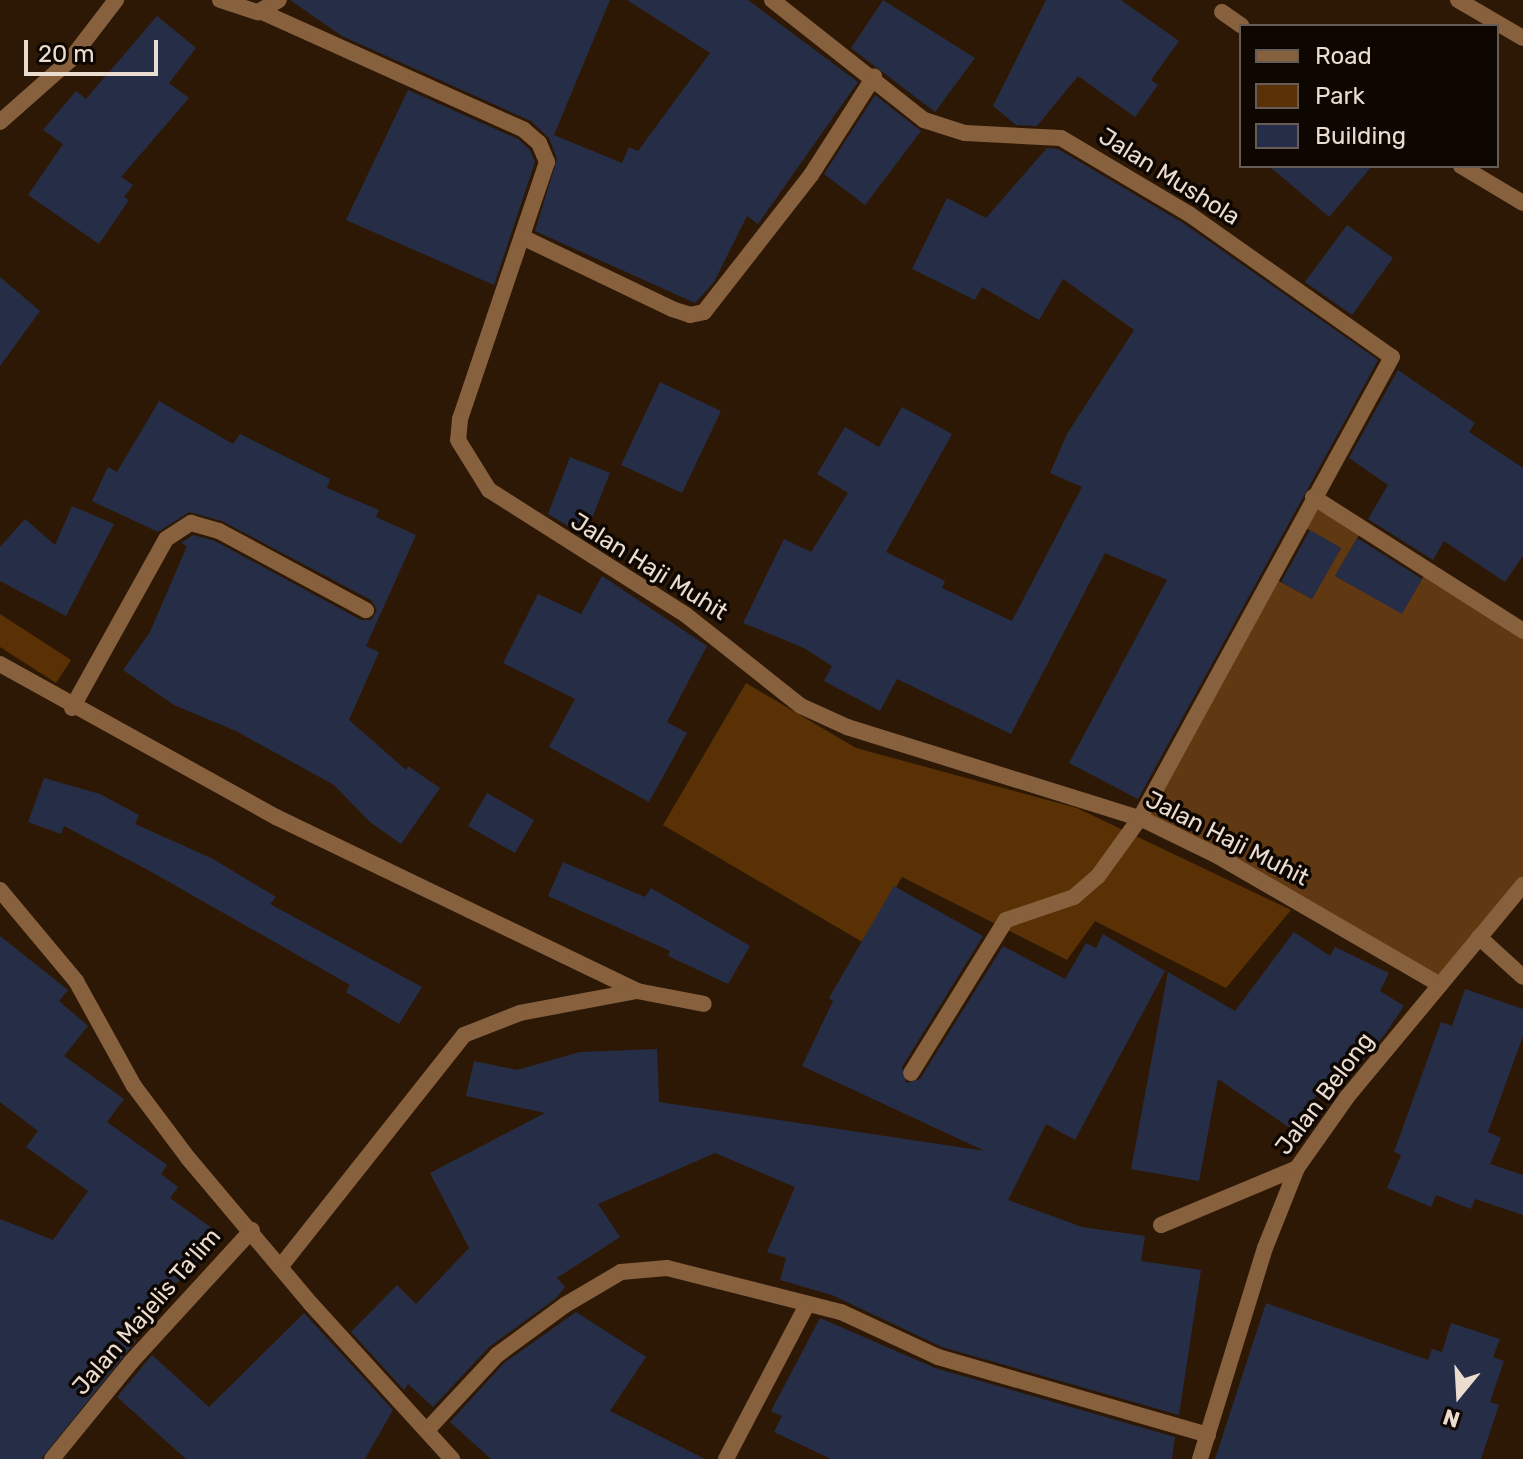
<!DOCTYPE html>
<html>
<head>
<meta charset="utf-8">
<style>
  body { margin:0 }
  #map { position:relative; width:1523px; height:1459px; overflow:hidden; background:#2d1805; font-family:Rubik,sans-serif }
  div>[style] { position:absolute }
  .green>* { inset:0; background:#5a3104 }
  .forest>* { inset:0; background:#603913 }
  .building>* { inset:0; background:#262e47 }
  .street>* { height:16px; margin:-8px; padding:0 8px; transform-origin:8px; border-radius:8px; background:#87603e }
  span { translate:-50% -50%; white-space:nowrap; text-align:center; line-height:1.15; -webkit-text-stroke:7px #0e0601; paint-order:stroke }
  .street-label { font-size:24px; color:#ebdcd0 }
  .legend { position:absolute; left:1239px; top:24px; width:260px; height:144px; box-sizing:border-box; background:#0e0601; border:2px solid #665c54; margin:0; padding:10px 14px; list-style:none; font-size:24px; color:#ebdcd0 }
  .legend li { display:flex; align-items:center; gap:16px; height:40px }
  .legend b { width:40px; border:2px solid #665c54 }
  .north { position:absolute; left:1419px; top:1355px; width:80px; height:80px; -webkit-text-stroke:6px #0e0601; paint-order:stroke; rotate:198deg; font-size:22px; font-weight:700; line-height:32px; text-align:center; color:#ebdcd0 }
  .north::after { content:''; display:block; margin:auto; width:28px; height:36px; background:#ebdcd0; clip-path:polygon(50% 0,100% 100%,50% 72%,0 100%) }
  .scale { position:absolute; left:24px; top:40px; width:134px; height:36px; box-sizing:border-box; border:4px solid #ebdcd0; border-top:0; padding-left:10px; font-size:24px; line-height:28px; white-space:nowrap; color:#ebdcd0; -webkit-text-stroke:6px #0e0601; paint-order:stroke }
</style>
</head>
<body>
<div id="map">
  <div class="green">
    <i style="clip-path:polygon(0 614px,71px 660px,56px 683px,0 647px)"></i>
    <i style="clip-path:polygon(746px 683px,856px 748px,1077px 808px,1291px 910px,1226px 988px,1095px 921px,1067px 960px,902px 877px,864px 943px,663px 825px)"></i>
  </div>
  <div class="forest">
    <i style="clip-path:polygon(evenodd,1313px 497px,1523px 631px,1523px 885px,1440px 985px,1140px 818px,1313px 497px,1304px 527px,1341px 548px,1312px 599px,1275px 579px,1304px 527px,1313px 497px,1359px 535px,1426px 572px,1402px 613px,1335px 576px,1359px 535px)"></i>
  </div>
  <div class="building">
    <i style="clip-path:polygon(290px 0,610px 0,554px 135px,622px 163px,629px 147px,638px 151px,710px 53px,627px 0,748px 0,858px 82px,758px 224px,747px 216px,714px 282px,695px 303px,535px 231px,557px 159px,549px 138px,531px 121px,342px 36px)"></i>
    <i style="clip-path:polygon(883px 0,975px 58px,935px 112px,851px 48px)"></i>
    <i style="clip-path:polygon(1046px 0,1121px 0,1179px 41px,1151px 80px,1158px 85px,1135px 117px,1078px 76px,1037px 126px,1016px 125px,993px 106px)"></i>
    <i style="clip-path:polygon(157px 16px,196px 48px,169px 83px,189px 98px,121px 177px,133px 185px,124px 197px,129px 200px,99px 244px,28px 195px,63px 144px,43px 130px,76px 91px,86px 99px)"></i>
    <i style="clip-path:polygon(408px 90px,518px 139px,530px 150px,535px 162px,494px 285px,346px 220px)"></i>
    <i style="clip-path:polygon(875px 95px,921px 131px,865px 205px,824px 174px)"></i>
    <i style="clip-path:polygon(1047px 148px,1058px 149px,1183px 223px,1378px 360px,1138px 799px,1069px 763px,1167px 580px,1105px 553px,1011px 734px,897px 679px,880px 711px,824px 681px,832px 666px,804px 648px,743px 623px,784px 539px,811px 552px,848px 493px,817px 474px,845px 427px,879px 447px,902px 407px,952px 434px,886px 552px,945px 581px,942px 588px,1012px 621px,1082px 487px,1050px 473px,1067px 434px,1134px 330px,1063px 279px,1039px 320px,982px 287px,975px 300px,912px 269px,947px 198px,986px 218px)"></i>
    <i style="clip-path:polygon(1269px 166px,1372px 166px,1329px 217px)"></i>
    <i style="clip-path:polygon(1347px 225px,1393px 258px,1352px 315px,1305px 282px)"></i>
    <i style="clip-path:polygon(0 277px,40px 311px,0 366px)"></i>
    <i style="clip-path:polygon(1398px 370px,1475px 423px,1469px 432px,1523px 468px,1523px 556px,1505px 582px,1444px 541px,1433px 560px,1368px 519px,1388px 485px,1349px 458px)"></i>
    <i style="clip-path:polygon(660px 382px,721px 411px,682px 493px,621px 465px)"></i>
    <i style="clip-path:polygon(159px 401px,233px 444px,240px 434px,330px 479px,327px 488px,379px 510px,376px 517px,416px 535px,366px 646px,379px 652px,349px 720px,406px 770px,408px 766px,440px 788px,401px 844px,370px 822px,334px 785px,236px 731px,174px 705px,123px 670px,150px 632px,187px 546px,181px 543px,193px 535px,215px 541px,361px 620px,371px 620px,377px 610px,371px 600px,222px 521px,189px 512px,158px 532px,92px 501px,108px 467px,117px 472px)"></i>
    <i style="clip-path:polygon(570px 457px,610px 473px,585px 536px,548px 514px)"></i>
    <i style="clip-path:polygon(72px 506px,114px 524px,66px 616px,0 581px,0 547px,25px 519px,55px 545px)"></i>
    <i style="clip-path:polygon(1310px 530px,1341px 548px,1312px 599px,1281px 582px)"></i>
    <i style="clip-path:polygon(1357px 538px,1422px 579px,1402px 614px,1335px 576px)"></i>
    <i style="clip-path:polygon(602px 576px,707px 646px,667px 722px,687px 733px,649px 802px,549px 747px,575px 699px,503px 663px,538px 594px,581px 614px)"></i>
    <i style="clip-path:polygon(44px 778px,100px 794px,139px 815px,135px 824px,213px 859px,276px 897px,270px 904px,422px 987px,399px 1024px,346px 992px,350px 985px,148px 870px,64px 826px,61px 834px,28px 822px)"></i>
    <i style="clip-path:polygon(487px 793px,534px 820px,515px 853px,468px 826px)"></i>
    <i style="clip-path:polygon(563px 862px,645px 897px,651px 888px,750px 946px,728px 984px,668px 956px,670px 951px,548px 896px)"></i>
    <i style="clip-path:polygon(894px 886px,983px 936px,902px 1067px,906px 1083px,920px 1079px,1003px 946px,1065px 979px,1086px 943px,1096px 948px,1103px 934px,1165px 971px,1075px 1140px,1046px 1124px,1008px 1200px,1082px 1227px,1145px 1236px,1141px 1261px,1201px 1270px,1179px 1415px,942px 1347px,832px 1295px,780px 1280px,786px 1258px,767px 1252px,795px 1187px,715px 1153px,598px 1204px,620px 1237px,557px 1278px,565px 1287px,555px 1299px,489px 1347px,433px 1407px,408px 1384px,404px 1390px,351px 1332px,397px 1285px,416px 1304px,469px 1248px,430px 1173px,545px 1113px,466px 1096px,474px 1061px,517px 1070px,580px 1052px,657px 1049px,659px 1102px,985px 1151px,802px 1066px,833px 1001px,829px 998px)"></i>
    <i style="clip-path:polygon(1294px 932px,1330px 956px,1335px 947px,1389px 973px,1380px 991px,1404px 1006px,1385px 1034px,1350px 1076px,1336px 1066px,1293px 1130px,1218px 1079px,1199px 1181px,1131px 1169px,1168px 972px,1235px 1011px)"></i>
    <i style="clip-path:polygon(0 936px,68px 990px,59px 1001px,88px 1026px,64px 1056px,124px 1099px,107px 1122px,167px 1165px,161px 1174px,178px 1187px,170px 1198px,220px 1234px,189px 1273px,158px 1298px,130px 1336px,136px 1341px,41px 1459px,0 1459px,0 1219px,53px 1240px,88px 1191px,26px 1147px,38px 1131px,0 1102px)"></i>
    <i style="clip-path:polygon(1465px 989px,1523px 1009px,1523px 1036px,1488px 1132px,1501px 1138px,1490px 1164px,1523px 1175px,1523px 1215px,1475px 1199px,1471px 1209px,1436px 1195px,1431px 1207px,1387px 1188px,1401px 1155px,1394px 1152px,1441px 1022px,1452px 1026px)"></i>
    <i style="clip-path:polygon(1266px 1303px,1428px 1360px,1432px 1349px,1442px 1352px,1451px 1323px,1500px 1339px,1493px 1357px,1504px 1361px,1490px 1402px,1499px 1405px,1481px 1459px,1215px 1459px)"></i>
    <i style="clip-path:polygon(576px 1312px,646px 1357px,610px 1411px,705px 1459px,491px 1459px,450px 1422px,504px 1363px)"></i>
    <i style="clip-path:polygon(304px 1313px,393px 1410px,365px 1459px,186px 1459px,117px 1397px,152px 1355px,209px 1407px)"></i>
    <i style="clip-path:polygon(820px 1318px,935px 1368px,1175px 1437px,1172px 1459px,831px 1459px,774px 1432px,782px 1416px,771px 1411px)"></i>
  </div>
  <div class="street">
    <i style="left:220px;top:0;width:40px;rotate:18deg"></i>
    <i style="left:258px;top:12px;width:24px;rotate:-30deg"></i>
    <i style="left:772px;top:0;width:194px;rotate:38.3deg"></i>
    <i style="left:924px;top:120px;width:43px;rotate:17.6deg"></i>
    <i style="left:965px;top:133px;width:96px;rotate:3deg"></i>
    <i style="left:1061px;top:138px;width:149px;rotate:30.7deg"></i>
    <i style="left:1189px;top:214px;width:248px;rotate:35.2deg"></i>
    <i style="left:1392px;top:357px;width:525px;rotate:118.66deg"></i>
    <i style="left:1140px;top:818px;width:72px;rotate:125.9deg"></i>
    <i style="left:1098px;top:876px;width:32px;rotate:139deg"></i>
    <i style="left:1074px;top:897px;width:72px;rotate:161.3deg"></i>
    <i style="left:1006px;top:920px;width:180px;rotate:121.8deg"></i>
    <i style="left:1458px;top:0;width:75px;rotate:30.3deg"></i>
    <i style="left:262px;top:12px;width:287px;rotate:24.2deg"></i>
    <i style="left:524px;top:130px;width:20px;rotate:41deg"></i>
    <i style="left:539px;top:143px;width:21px;rotate:67deg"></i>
    <i style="left:547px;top:162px;width:271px;rotate:108.7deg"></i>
    <i style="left:460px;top:419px;width:21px;rotate:95deg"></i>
    <i style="left:458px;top:440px;width:59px;rotate:58.2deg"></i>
    <i style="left:489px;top:490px;width:233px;rotate:32.4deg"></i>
    <i style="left:686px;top:615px;width:147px;rotate:38.4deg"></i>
    <i style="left:801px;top:706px;width:51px;rotate:24.5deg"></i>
    <i style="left:847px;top:727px;width:307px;rotate:17.3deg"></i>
    <i style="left:1140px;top:818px;width:85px;rotate:26deg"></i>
    <i style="left:1216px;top:855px;width:259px;rotate:30.1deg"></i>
    <i style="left:1222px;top:12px;width:24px;rotate:35deg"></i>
    <i style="left:0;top:122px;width:94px;rotate:-41.5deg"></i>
    <i style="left:70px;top:60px;width:76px;rotate:-52.5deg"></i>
    <i style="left:1461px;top:166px;width:72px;rotate:30.8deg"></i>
    <i style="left:522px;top:237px;width:166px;rotate:25.6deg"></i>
    <i style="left:672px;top:309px;width:19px;rotate:18deg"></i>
    <i style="left:690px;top:315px;width:14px;rotate:-12deg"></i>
    <i style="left:704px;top:312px;width:174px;rotate:-52deg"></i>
    <i style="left:811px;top:175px;width:117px;rotate:-57.3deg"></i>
    <i style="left:1313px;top:497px;width:249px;rotate:32.5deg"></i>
    <i style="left:0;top:664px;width:316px;rotate:29deg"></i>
    <i style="left:276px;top:817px;width:401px;rotate:25.7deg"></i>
    <i style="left:637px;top:991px;width:119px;rotate:169.4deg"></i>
    <i style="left:520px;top:1013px;width:60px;rotate:158.6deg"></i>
    <i style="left:464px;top:1035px;width:296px;rotate:128.4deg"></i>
    <i style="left:72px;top:708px;width:193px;rotate:-60.9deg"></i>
    <i style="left:166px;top:539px;width:30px;rotate:-33deg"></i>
    <i style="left:191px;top:523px;width:29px;rotate:16deg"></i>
    <i style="left:219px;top:531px;width:167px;rotate:28.3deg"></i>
    <i style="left:0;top:890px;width:119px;rotate:50.1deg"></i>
    <i style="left:76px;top:981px;width:120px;rotate:61.1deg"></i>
    <i style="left:134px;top:1086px;width:90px;rotate:53.1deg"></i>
    <i style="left:188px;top:1158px;width:191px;rotate:49.9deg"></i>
    <i style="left:311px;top:1304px;width:210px;rotate:47.7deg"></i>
    <i style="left:1479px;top:937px;width:59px;rotate:42.3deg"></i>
    <i style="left:637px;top:991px;width:68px;rotate:11deg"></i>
    <i style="left:1161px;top:1225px;width:147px;rotate:-22.7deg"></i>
    <i style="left:429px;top:1428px;width:100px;rotate:-47deg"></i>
    <i style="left:497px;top:1355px;width:84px;rotate:-36.3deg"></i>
    <i style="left:565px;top:1305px;width:65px;rotate:-30.5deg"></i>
    <i style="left:621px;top:1272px;width:46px;rotate:-5deg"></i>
    <i style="left:667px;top:1268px;width:179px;rotate:14.2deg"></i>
    <i style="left:841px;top:1312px;width:107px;rotate:24.9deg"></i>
    <i style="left:938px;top:1357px;width:281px;rotate:16.1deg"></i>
    <i style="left:52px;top:1459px;width:125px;rotate:-50.8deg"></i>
    <i style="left:131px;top:1362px;width:179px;rotate:-47.5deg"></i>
    <i style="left:726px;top:1459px;width:174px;rotate:-62.3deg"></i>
    <i style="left:1200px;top:1459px;width:221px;rotate:-72.9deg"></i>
    <i style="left:1265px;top:1248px;width:86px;rotate:-68.2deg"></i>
    <i style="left:1297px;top:1168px;width:87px;rotate:-54.8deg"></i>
    <i style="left:1347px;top:1097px;width:276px;rotate:-50.3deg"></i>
  </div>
  <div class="street-label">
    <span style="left:1169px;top:177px;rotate:32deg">Jalan Mushola</span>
    <span style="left:649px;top:567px;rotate:32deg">Jalan Haji Muhit</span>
    <span style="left:1227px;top:839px;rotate:27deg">Jalan Haji Muhit</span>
    <span style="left:1325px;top:1094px;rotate:-53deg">Jalan Belong</span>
    <span style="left:147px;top:1312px;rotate:-49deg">Jalan Majelis Ta'lim</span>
  </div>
  <ul class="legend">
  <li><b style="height:10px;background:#87603e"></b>Road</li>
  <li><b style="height:22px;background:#5a3104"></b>Park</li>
  <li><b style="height:22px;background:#262e47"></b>Building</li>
  </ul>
  <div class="north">N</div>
  <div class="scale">20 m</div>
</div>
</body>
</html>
